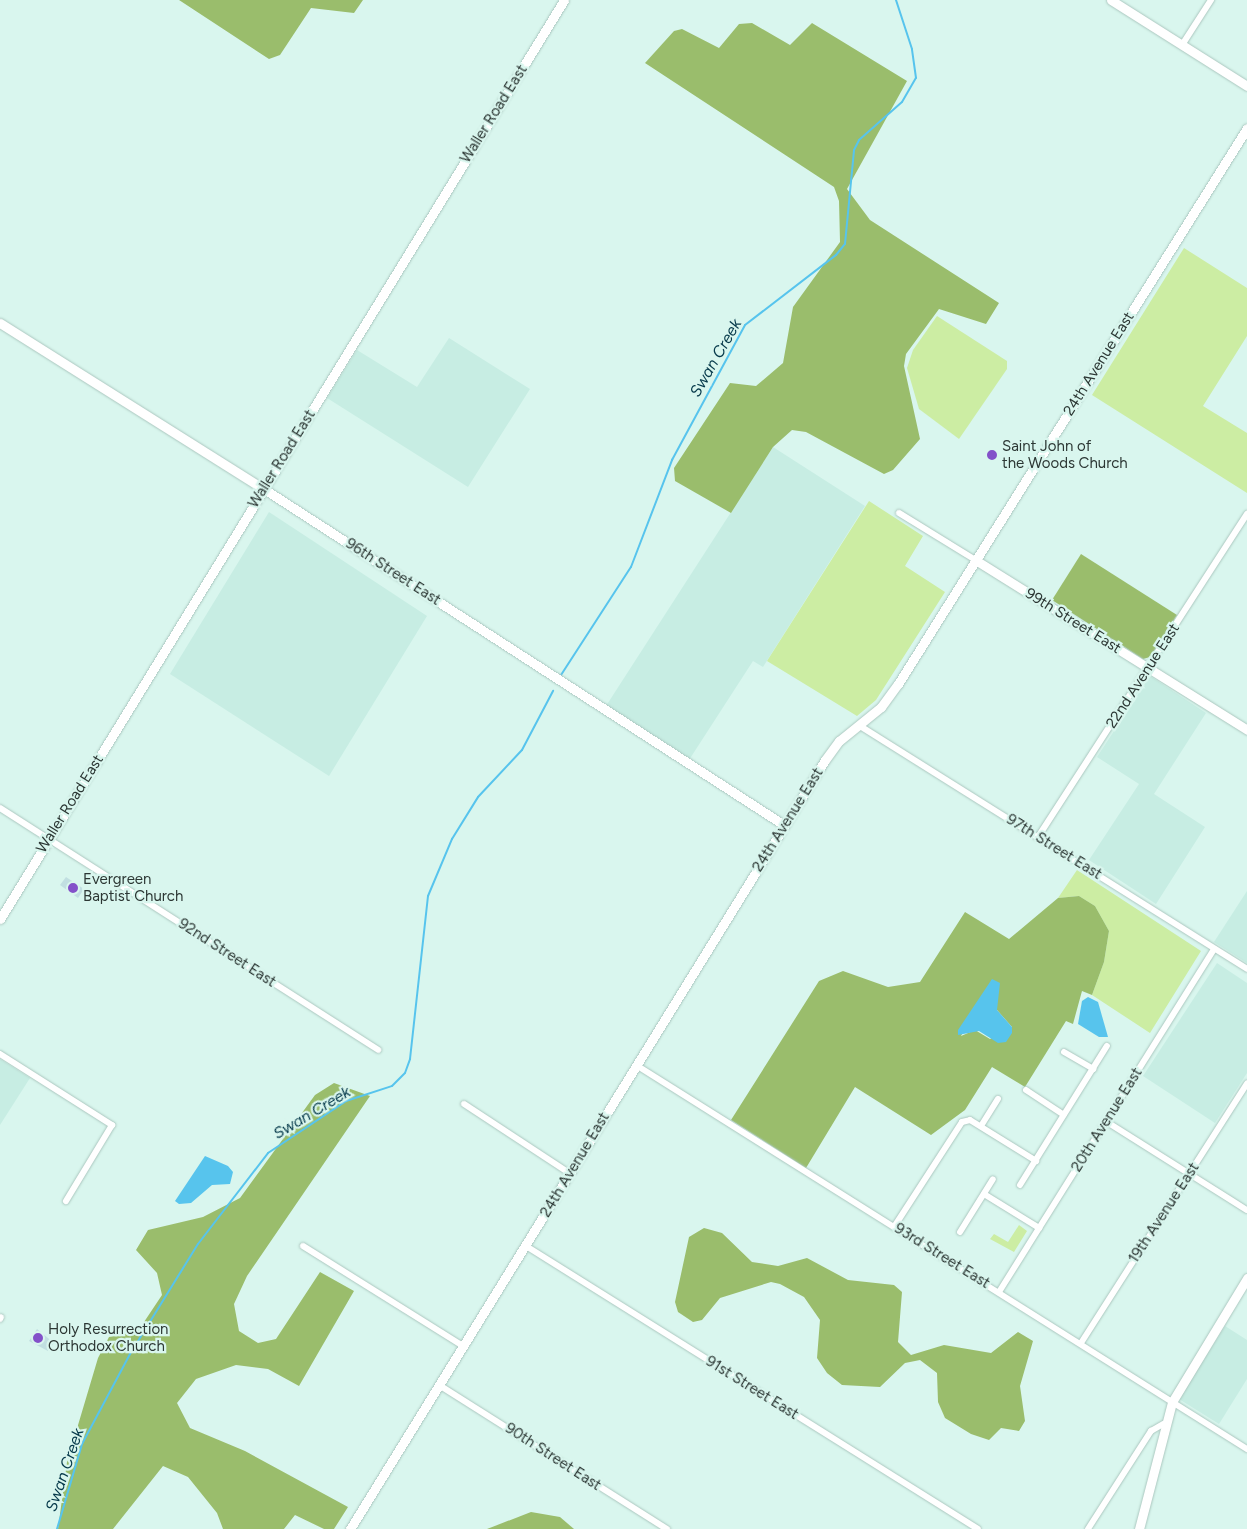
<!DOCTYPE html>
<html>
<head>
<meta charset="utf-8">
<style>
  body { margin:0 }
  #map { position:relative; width:1247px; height:1529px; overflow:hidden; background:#d9f6ee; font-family:Figtree,sans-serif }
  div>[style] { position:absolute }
  .built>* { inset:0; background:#c7ede3 }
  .green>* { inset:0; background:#cceda3 }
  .forest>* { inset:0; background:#9abd6c }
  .water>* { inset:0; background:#57c4ed }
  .stream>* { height:2px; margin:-1px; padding:0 1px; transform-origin:1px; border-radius:1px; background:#57c4ed }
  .building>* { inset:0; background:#c1dfe1 }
  .roads { filter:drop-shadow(0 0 1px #abc7bf) drop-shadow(0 0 1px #abc7bf) }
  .street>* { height:6px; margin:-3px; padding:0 3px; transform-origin:3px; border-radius:3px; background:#fff }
  .secondary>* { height:9px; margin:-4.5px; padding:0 4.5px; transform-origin:4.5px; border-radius:4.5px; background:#fff }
  .dots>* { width:14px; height:14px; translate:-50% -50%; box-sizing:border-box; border:2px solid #d9f6ee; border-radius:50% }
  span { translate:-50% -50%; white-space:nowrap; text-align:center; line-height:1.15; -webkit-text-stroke:4.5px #d9f6ee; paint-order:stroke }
  .street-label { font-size:15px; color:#2c3734 }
  .poi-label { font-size:15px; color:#2c3734 }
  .left { translate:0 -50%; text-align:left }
  .water-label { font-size:16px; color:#06394a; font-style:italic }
</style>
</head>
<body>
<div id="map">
  <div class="built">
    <i style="clip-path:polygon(449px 338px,530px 389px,468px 487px,327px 398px,357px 350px,417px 387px)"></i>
    <i style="clip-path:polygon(773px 447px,865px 506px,763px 667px,753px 661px,689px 760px,606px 706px)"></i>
    <i style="clip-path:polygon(269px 512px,427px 616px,329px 776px,170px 674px)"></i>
    <i style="clip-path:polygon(1150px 676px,1206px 713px,1154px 794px,1205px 827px,1156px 904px,1089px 860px,1139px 784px,1097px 757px)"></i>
    <i style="clip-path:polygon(1247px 891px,1247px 963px,1214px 942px)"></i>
    <i style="clip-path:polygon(1217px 963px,1247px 983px,1247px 1073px,1215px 1123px,1143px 1076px)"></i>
    <i style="clip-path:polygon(0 1059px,30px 1078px,0 1125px)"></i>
    <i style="clip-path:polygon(1225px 1326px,1247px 1340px,1247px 1379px,1219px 1424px,1179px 1399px)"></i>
  </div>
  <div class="green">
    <i style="clip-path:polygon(1184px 248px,1247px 288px,1247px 336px,1203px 406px,1247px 433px,1247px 493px,1092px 395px)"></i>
    <i style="clip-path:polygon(937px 316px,1007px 361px,1007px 369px,959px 439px,919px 409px,907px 368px,913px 350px)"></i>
    <i style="clip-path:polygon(869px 501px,923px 536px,905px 566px,945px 592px,876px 700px,857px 716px,767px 661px)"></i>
    <i style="clip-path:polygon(1077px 870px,1201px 951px,1150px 1033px,1092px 995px,1104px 962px,1109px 931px,1095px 906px,1079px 896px,1058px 898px)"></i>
    <i style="clip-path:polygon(1019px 1225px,1027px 1231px,1014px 1252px,990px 1239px,994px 1234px,1008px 1242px)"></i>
  </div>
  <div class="forest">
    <i style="clip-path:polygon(179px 0,363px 0,354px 13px,311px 8px,280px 55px,269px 59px)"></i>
    <i style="clip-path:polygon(752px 23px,790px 45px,812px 23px,907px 81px,847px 189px,870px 220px,999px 303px,986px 324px,939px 309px,906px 354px,904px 366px,920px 439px,893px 470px,884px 474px,806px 432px,792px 430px,773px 447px,731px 513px,675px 481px,674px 468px,730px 383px,756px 386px,783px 363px,793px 307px,840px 242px,839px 201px,834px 187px,645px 63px,674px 31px,682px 29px,719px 48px,739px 24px)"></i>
    <i style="clip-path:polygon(1081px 554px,1177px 615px,1150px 657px,1143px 659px,1052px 600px)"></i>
    <i style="clip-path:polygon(evenodd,1079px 896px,1095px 906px,1109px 931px,1104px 962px,1092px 995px,1082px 991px,1073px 1024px,1066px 1021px,1025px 1087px,992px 1067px,965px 1110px,931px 1135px,855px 1087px,806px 1168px,731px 1120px,819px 981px,843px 971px,888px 987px,920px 982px,965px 912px,1009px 939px,1058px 898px,1079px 896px,992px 980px,997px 1010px,1012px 1027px,990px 1039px,975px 1030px,961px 1036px,992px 980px)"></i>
    <i style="clip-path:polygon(334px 1083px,370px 1096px,247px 1276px,234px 1304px,239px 1331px,258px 1343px,276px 1339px,320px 1272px,354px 1291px,299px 1386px,268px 1369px,236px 1365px,196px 1379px,177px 1403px,190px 1428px,245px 1451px,348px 1507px,334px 1529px,324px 1529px,295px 1515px,284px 1529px,223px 1529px,217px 1513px,188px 1477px,163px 1466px,113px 1529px,58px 1529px,67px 1462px,98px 1358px,109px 1337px,138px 1331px,162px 1295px,157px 1273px,136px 1250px,148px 1230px,203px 1217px,240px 1198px,315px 1095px)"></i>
    <i style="clip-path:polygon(704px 1228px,722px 1233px,752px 1262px,778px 1266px,807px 1258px,848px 1280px,894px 1285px,902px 1292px,898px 1342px,911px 1355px,944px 1345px,991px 1353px,1018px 1332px,1033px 1341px,1020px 1386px,1025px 1421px,1019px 1431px,1001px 1428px,989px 1440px,971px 1434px,945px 1418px,938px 1402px,937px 1373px,920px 1360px,905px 1363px,880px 1387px,842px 1385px,827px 1373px,817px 1358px,820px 1320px,804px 1297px,780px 1284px,771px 1282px,720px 1298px,702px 1320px,693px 1322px,678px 1312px,675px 1302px,689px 1237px)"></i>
    <i style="clip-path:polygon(531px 1512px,560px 1517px,574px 1529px,487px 1529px)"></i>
  </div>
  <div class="water">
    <i style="clip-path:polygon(992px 979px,1000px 983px,997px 1010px,1012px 1027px,1012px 1033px,1006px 1042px,998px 1043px,979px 1031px,958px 1035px,958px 1030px)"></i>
    <i style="clip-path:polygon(1088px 997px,1098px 1002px,1108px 1037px,1099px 1037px,1078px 1024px,1082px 1001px)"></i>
    <i style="clip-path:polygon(205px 1156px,228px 1166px,233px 1172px,230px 1184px,212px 1185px,191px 1203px,179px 1204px,175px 1201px)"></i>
  </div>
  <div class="stream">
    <i style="left:561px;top:675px;width:129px;rotate:-57.1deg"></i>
    <i style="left:631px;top:567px;width:115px;rotate:-69deg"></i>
    <i style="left:672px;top:460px;width:153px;rotate:-61.6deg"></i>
    <i style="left:745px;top:325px;width:115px;rotate:-37.6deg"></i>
    <i style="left:836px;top:255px;width:14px;rotate:-51deg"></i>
    <i style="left:845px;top:244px;width:94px;rotate:-84.5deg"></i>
    <i style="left:854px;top:150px;width:11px;rotate:-63deg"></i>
    <i style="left:859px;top:140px;width:57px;rotate:-41.5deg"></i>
    <i style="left:902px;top:102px;width:28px;rotate:-60deg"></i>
    <i style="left:916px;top:78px;width:29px;rotate:-98deg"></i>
    <i style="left:912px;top:49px;width:52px;rotate:-108.1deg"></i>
    <i style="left:57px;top:1529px;width:89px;rotate:-73.6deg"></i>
    <i style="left:82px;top:1444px;width:102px;rotate:-61.9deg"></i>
    <i style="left:130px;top:1354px;width:129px;rotate:-58.3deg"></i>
    <i style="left:198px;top:1244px;width:115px;rotate:-52.4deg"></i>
    <i style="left:268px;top:1153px;width:94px;rotate:-33.7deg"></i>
    <i style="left:346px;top:1101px;width:48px;rotate:-18.1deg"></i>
    <i style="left:392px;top:1086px;width:18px;rotate:-45deg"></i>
    <i style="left:405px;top:1073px;width:15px;rotate:-70deg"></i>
    <i style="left:410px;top:1059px;width:164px;rotate:-83.7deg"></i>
    <i style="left:428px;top:896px;width:62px;rotate:-67.2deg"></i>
    <i style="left:452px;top:839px;width:49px;rotate:-58.2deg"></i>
    <i style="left:478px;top:797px;width:64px;rotate:-46.9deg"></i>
    <i style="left:522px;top:750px;width:67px;rotate:-62.3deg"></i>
  </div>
  <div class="building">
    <i style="clip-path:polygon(66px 877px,84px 889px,78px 898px,60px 885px)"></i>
    <i style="clip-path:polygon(37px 1329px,54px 1343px,48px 1351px,29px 1341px)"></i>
  </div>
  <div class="roads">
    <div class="street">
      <i style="left:1182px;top:45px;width:54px;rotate:-57.2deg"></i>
      <i style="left:899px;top:513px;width:92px;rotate:31.6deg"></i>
      <i style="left:860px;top:726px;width:457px;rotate:32.1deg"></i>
      <i style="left:0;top:808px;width:449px;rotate:32.6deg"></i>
      <i style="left:1038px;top:837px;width:385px;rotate:-57.1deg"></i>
      <i style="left:1064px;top:1052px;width:34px;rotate:30deg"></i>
      <i style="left:0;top:1054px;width:133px;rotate:32.4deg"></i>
      <i style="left:112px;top:1125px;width:89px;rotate:121.2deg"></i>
      <i style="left:636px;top:1065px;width:722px;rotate:32.15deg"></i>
      <i style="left:1026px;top:1090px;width:45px;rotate:33.3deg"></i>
      <i style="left:464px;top:1104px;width:126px;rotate:33.3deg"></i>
      <i style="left:1107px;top:1122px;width:165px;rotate:32.2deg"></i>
      <i style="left:981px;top:1126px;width:32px;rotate:-58deg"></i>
      <i style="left:1020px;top:1185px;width:164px;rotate:-58deg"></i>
      <i style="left:984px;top:1194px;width:65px;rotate:31.7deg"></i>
      <i style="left:894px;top:1227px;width:125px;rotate:-57.1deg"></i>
      <i style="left:962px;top:1122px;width:8px;rotate:-14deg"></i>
      <i style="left:970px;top:1120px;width:78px;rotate:31.8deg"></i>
      <i style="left:960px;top:1232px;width:62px;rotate:-58.1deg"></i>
      <i style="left:303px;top:1246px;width:189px;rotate:32deg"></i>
      <i style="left:526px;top:1246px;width:533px;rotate:32.05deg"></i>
      <i style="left:999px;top:1292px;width:405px;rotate:-57.9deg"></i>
      <i style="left:0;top:1319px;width:2px;rotate:-63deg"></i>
      <i style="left:1081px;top:1343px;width:308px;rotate:-57.4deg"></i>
      <i style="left:439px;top:1385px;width:270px;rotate:32.3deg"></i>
      <i style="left:1088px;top:1529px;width:117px;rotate:-57.3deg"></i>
      <i style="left:1151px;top:1431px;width:14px;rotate:-30deg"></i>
    </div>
    <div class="secondary">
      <i style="left:1111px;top:0;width:161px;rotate:32.3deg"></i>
      <i style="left:0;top:323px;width:312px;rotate:32.2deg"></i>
      <i style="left:264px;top:489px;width:619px;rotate:32.87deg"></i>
      <i style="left:977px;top:561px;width:319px;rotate:32deg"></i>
      <i style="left:0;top:919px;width:1078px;rotate:-58.46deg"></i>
      <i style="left:350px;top:1529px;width:904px;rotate:-58.3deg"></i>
      <i style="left:825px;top:760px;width:24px;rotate:-54deg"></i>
      <i style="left:839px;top:741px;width:54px;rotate:-39deg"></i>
      <i style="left:881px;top:707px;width:29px;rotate:-54deg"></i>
      <i style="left:898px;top:684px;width:656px;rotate:-57.88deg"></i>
      <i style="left:1139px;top:1529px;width:131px;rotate:-75.4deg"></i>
      <i style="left:1172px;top:1402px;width:145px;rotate:-58.8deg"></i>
    </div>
  </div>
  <div class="dots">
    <i style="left:992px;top:455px;background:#8351c9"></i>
    <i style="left:73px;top:888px;background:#8351c9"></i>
    <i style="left:38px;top:1338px;background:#8351c9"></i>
  </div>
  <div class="street-label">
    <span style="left:494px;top:114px;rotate:-58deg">Waller Road East</span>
    <span style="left:1099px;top:364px;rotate:-58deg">24th Avenue East</span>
    <span style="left:282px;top:459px;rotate:-58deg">Waller Road East</span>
    <span style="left:393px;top:572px;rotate:33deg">96th Street East</span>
    <span style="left:1073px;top:621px;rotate:32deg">99th Street East</span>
    <span style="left:1143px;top:676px;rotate:-57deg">22nd Avenue East</span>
    <span style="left:70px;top:804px;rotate:-58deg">Waller Road East</span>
    <span style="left:788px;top:820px;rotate:-58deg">24th Avenue East</span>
    <span style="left:1054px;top:847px;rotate:32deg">97th Street East</span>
    <span style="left:227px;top:953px;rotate:33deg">92nd Street East</span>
    <span style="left:1107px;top:1120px;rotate:-58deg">20th Avenue East</span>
    <span style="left:575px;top:1165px;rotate:-59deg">24th Avenue East</span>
    <span style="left:1164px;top:1213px;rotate:-57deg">19th Avenue East</span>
    <span style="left:942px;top:1256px;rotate:32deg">93rd Street East</span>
    <span style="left:752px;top:1388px;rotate:32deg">91st Street East</span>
    <span style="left:553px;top:1457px;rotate:33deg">90th Street East</span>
  </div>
  <div class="poi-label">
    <span class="left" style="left:1002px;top:455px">Saint John of<br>the Woods Church</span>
    <span class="left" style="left:83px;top:888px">Evergreen<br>Baptist Church</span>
    <span class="left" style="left:48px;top:1338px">Holy Resurrection<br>Orthodox Church</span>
  </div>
  <div class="water-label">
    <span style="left:716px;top:358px;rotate:-60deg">Swan Creek</span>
    <span style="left:312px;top:1113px;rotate:-31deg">Swan Creek</span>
    <span style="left:65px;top:1470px;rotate:-71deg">Swan Creek</span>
  </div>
</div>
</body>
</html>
